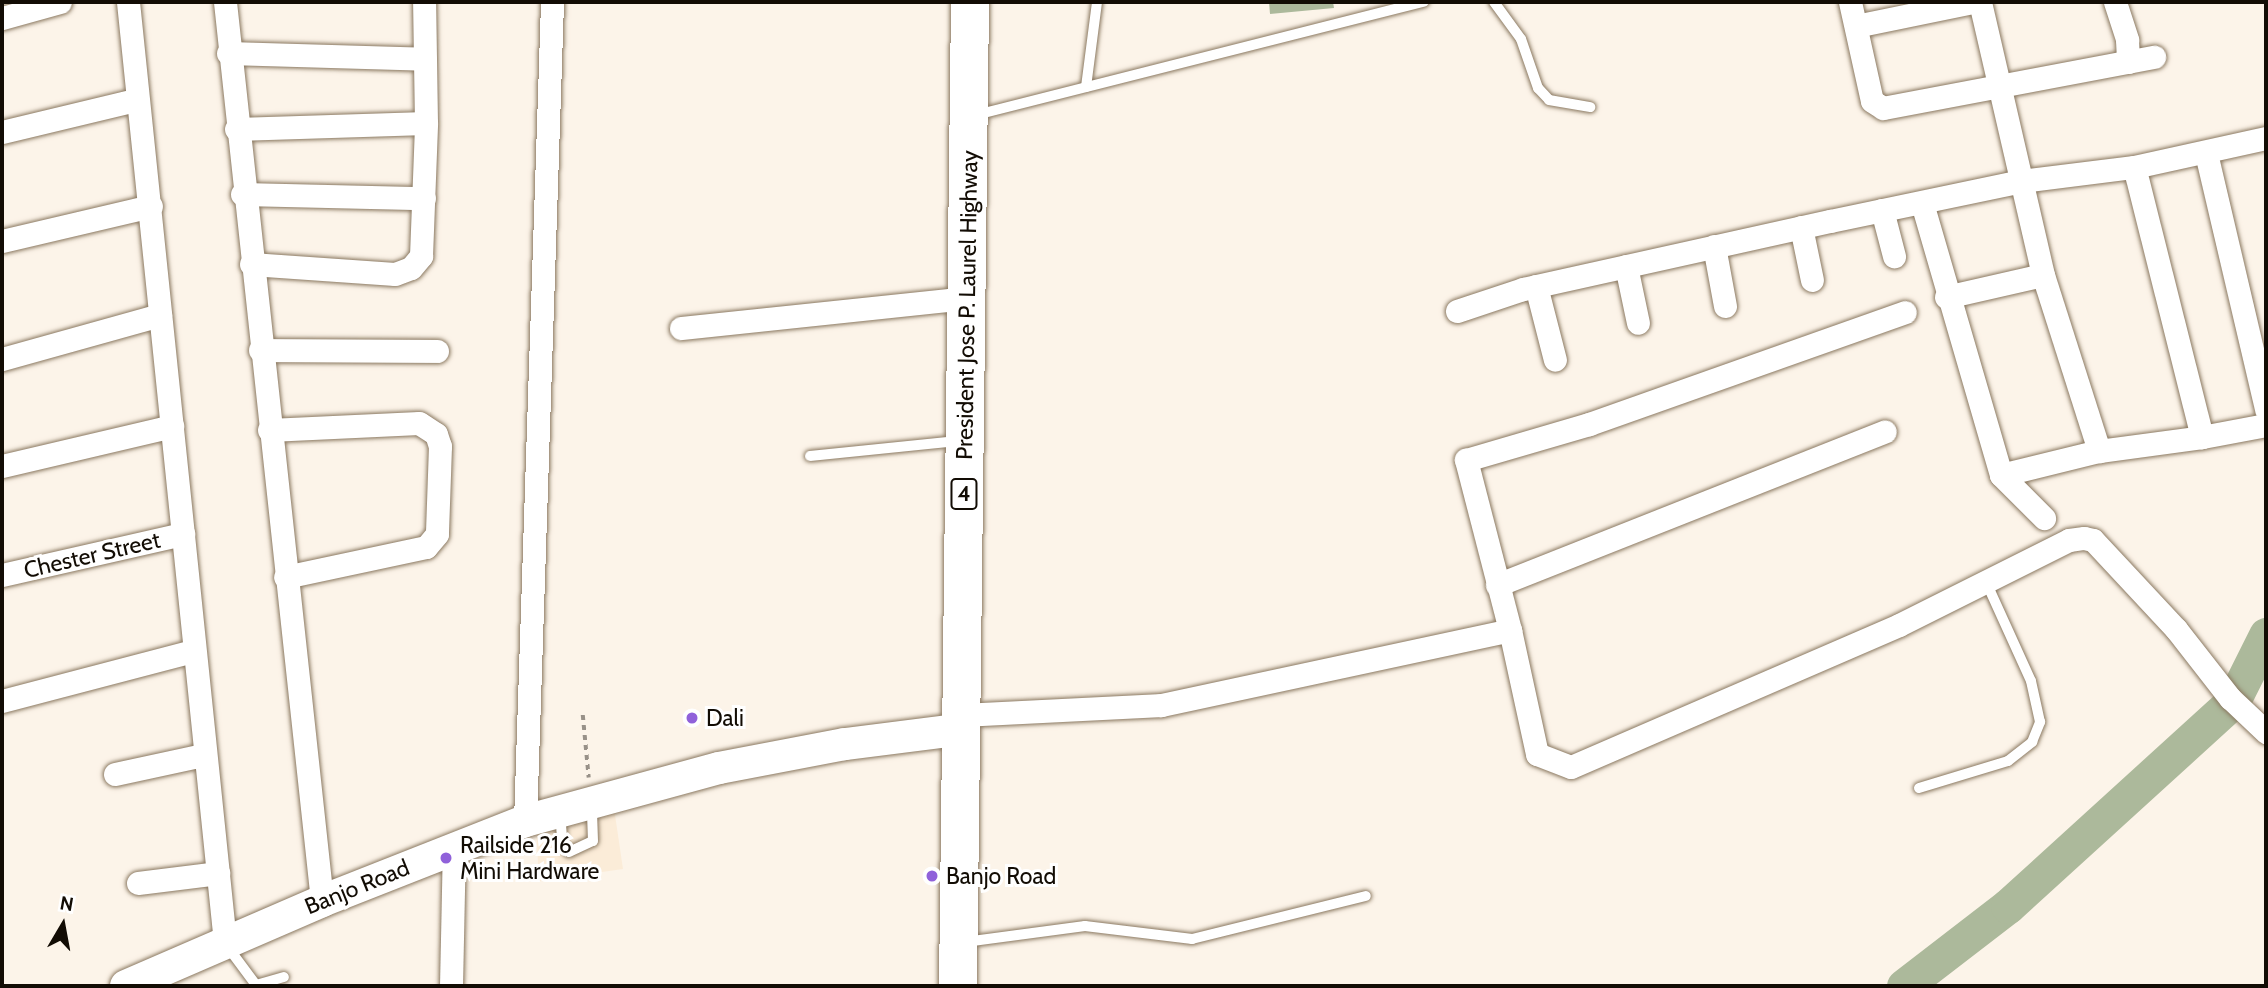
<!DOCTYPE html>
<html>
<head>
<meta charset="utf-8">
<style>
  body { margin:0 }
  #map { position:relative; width:2268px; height:988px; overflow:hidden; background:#fcf4e9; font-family:Cabin,sans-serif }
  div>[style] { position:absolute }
  .built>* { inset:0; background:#fbecd8 }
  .water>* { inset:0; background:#acb99b }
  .river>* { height:35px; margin:-17.5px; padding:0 17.5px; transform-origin:17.5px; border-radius:17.5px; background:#acb99b }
  .path>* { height:3.5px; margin-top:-1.75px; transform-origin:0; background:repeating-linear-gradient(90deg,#989188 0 5px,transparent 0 10px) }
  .roads { filter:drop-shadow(0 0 2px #8a7860) drop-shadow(0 0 2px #8a7860) }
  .lane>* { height:10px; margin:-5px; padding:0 5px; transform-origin:5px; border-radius:5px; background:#fff }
  .street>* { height:23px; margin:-11.5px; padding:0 11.5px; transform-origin:11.5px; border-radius:11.5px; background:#fff }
  .secondary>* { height:32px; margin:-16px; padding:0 16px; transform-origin:16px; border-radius:16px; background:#fff }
  .highway>* { height:38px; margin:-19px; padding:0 19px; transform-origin:19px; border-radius:19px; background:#fff }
  .dots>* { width:19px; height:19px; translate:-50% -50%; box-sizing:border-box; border:4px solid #fff; border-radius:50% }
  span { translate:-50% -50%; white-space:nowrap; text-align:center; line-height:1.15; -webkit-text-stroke:6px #fff; paint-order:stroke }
  .shield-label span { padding:2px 5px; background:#fff; border:2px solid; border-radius:5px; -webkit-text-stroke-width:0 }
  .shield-label { font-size:21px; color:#120c04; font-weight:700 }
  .street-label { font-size:23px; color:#120c04 }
  .poi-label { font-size:23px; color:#120c04 }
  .left { translate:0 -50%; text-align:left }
  .frame { position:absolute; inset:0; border:4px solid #120c04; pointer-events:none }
  .north { position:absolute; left:28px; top:890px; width:70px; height:70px; -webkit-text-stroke:5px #fff; paint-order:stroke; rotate:10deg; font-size:19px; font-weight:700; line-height:28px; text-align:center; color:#120c04 }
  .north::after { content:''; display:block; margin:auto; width:24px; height:32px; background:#120c04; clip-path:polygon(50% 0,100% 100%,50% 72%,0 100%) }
</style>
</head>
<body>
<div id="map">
  <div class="built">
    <i style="clip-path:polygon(614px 808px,623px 869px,539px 881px,536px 826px)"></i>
  </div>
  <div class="water">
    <i style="clip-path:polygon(1269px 2px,1333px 2px,1334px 8px,1270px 14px)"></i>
  </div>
  <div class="river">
    <i style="left:1904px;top:986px;width:131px;rotate:-37.6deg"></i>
    <i style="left:2008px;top:906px;width:304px;rotate:-42.3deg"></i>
    <i style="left:2233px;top:701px;width:74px;rotate:-63.4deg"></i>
  </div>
  <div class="path">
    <i style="left:583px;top:715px;width:63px;rotate:84.6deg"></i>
  </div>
  <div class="roads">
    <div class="lane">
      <i style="left:1494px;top:2px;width:46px;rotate:53.9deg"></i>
      <i style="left:1521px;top:39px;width:52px;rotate:70.9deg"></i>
      <i style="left:1538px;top:88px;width:16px;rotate:47deg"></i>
      <i style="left:1549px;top:100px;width:42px;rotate:9.7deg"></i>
      <i style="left:1086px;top:87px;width:86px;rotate:-82.6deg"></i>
      <i style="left:976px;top:115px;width:462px;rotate:-14.2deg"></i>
      <i style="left:810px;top:456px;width:148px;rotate:-5.8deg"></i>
      <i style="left:1919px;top:788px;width:93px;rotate:-16.9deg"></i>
      <i style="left:2008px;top:761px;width:31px;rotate:-38deg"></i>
      <i style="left:2032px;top:742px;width:22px;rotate:-68deg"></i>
      <i style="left:2040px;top:722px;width:42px;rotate:-102.4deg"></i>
      <i style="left:2031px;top:681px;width:109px;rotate:-114.4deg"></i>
      <i style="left:560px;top:814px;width:32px;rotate:85deg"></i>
      <i style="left:563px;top:846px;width:8px;rotate:45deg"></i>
      <i style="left:569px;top:852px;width:26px;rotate:-25deg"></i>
      <i style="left:593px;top:841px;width:36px;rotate:-92deg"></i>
      <i style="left:965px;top:942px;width:121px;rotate:-7.6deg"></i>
      <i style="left:1085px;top:926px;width:108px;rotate:6.9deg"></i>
      <i style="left:1192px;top:939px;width:179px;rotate:-13.9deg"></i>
      <i style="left:227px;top:946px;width:49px;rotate:53.4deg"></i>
      <i style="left:256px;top:985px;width:29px;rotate:-16deg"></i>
    </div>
    <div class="street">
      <i style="left:128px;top:2px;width:946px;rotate:84.11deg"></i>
      <i style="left:225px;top:2px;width:904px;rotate:83.84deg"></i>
      <i style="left:1850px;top:2px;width:101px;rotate:77.5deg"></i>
      <i style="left:1872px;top:101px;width:13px;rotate:32deg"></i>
      <i style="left:1883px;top:108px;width:276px;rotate:-10.7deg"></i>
      <i style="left:1980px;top:2px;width:280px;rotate:77deg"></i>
      <i style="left:2043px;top:275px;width:185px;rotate:72.3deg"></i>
      <i style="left:2115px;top:2px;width:40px;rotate:72deg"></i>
      <i style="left:2127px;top:40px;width:22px;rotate:87deg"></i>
      <i style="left:2px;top:18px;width:60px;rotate:-15.4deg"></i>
      <i style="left:1856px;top:26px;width:119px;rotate:-11.6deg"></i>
      <i style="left:228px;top:53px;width:197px;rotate:1.7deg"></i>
      <i style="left:236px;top:129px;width:190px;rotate:-1.8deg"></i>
      <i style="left:2px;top:132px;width:137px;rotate:-13.5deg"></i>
      <i style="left:2206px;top:153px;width:263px;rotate:76.8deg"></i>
      <i style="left:242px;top:194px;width:182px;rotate:1.3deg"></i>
      <i style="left:1922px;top:203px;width:283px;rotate:73.8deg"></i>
      <i style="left:2001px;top:475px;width:101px;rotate:-13.8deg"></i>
      <i style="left:2099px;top:451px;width:104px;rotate:-7.7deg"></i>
      <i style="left:2202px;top:437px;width:278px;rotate:-104.1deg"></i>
      <i style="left:1882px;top:210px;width:48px;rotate:75.4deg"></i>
      <i style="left:1801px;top:227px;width:54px;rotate:78.3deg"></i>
      <i style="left:2px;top:241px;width:153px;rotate:-13.2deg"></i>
      <i style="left:1714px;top:246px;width:61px;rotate:79.6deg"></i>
      <i style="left:251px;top:264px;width:144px;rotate:4deg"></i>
      <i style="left:395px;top:274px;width:17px;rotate:-21deg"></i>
      <i style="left:411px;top:268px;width:16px;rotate:-50deg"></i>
      <i style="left:421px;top:256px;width:133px;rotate:-87.8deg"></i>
      <i style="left:426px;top:123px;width:121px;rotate:-90.9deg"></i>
      <i style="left:1626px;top:266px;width:58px;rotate:78.1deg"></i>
      <i style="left:1536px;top:286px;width:76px;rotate:75.6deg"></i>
      <i style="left:1946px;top:297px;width:99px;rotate:-12.8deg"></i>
      <i style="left:1457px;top:311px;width:70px;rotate:-18.4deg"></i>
      <i style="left:1523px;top:289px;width:314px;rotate:-12.5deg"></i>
      <i style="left:1830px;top:221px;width:195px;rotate:-11.8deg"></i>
      <i style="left:2021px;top:181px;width:114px;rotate:-7.1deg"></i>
      <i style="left:2134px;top:167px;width:135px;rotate:-12.4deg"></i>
      <i style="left:681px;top:328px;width:289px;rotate:-6deg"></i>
      <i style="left:260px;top:350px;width:177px;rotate:0.3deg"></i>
      <i style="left:2px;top:359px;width:164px;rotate:-15.6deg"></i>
      <i style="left:269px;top:430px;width:150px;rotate:-2.7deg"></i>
      <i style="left:419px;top:423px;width:20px;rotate:33deg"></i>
      <i style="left:436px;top:434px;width:13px;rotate:72deg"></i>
      <i style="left:440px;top:446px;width:88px;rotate:92deg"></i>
      <i style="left:437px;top:534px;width:17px;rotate:130deg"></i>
      <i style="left:426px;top:547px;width:144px;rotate:168deg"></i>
      <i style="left:2202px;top:437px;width:65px;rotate:-10.6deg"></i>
      <i style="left:2px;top:466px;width:175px;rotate:-13.2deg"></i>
      <i style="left:2001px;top:475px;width:61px;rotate:45deg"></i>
      <i style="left:2px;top:575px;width:186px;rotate:-12.8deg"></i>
      <i style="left:1497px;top:585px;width:417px;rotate:-21.6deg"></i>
      <i style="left:1510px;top:630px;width:176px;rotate:-104.5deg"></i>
      <i style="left:1466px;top:460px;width:128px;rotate:-16.3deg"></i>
      <i style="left:1589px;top:424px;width:335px;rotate:-19.5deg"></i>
      <i style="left:2px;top:701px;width:197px;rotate:-14.7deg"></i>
      <i style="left:963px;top:715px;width:198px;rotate:-2.9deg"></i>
      <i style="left:1161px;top:705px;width:357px;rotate:-12.1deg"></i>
      <i style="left:1510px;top:630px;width:127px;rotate:77.7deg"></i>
      <i style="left:1537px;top:754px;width:36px;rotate:21deg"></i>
      <i style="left:1571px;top:767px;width:357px;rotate:-23.4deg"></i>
      <i style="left:1899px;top:625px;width:190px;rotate:-26.6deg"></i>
      <i style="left:2069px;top:540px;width:15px;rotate:-8deg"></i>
      <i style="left:2084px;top:538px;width:9px;rotate:13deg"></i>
      <i style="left:2093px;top:540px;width:122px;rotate:47deg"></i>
      <i style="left:2176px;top:629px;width:88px;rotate:52deg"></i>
      <i style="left:2230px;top:698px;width:50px;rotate:43.4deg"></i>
      <i style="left:115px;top:774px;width:90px;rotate:-12.2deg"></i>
      <i style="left:525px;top:821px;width:819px;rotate:-88.11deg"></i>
      <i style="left:138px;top:883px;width:81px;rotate:-7.1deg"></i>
      <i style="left:451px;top:986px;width:138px;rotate:-88.8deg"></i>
    </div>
    <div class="secondary">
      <i style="left:126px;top:986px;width:214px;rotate:-23.4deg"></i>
      <i style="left:322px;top:901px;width:218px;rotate:-21.5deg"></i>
      <i style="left:525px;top:821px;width:201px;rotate:-15.3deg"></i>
      <i style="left:719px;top:768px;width:128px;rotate:-10.8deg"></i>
      <i style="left:845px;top:744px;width:119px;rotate:-7.2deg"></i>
    </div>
    <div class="highway">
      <i style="left:958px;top:986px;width:984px;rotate:-89.3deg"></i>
    </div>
  </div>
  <div class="dots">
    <i style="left:692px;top:718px;background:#9061da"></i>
    <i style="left:446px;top:858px;background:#9061da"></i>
    <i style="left:932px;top:876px;background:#9061da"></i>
  </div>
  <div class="shield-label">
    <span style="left:964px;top:494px">4</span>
  </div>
  <div class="street-label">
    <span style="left:967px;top:305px;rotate:-89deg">President Jose P. Laurel Highway</span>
    <span style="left:92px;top:555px;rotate:-13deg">Chester Street</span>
    <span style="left:357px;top:887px;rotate:-22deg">Banjo Road</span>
  </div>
  <div class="poi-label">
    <span class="left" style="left:706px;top:718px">Dali</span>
    <span class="left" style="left:460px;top:858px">Railside 216<br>Mini Hardware</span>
    <span class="left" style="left:946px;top:876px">Banjo Road</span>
  </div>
  <div class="frame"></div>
  <div class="north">N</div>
</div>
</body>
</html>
